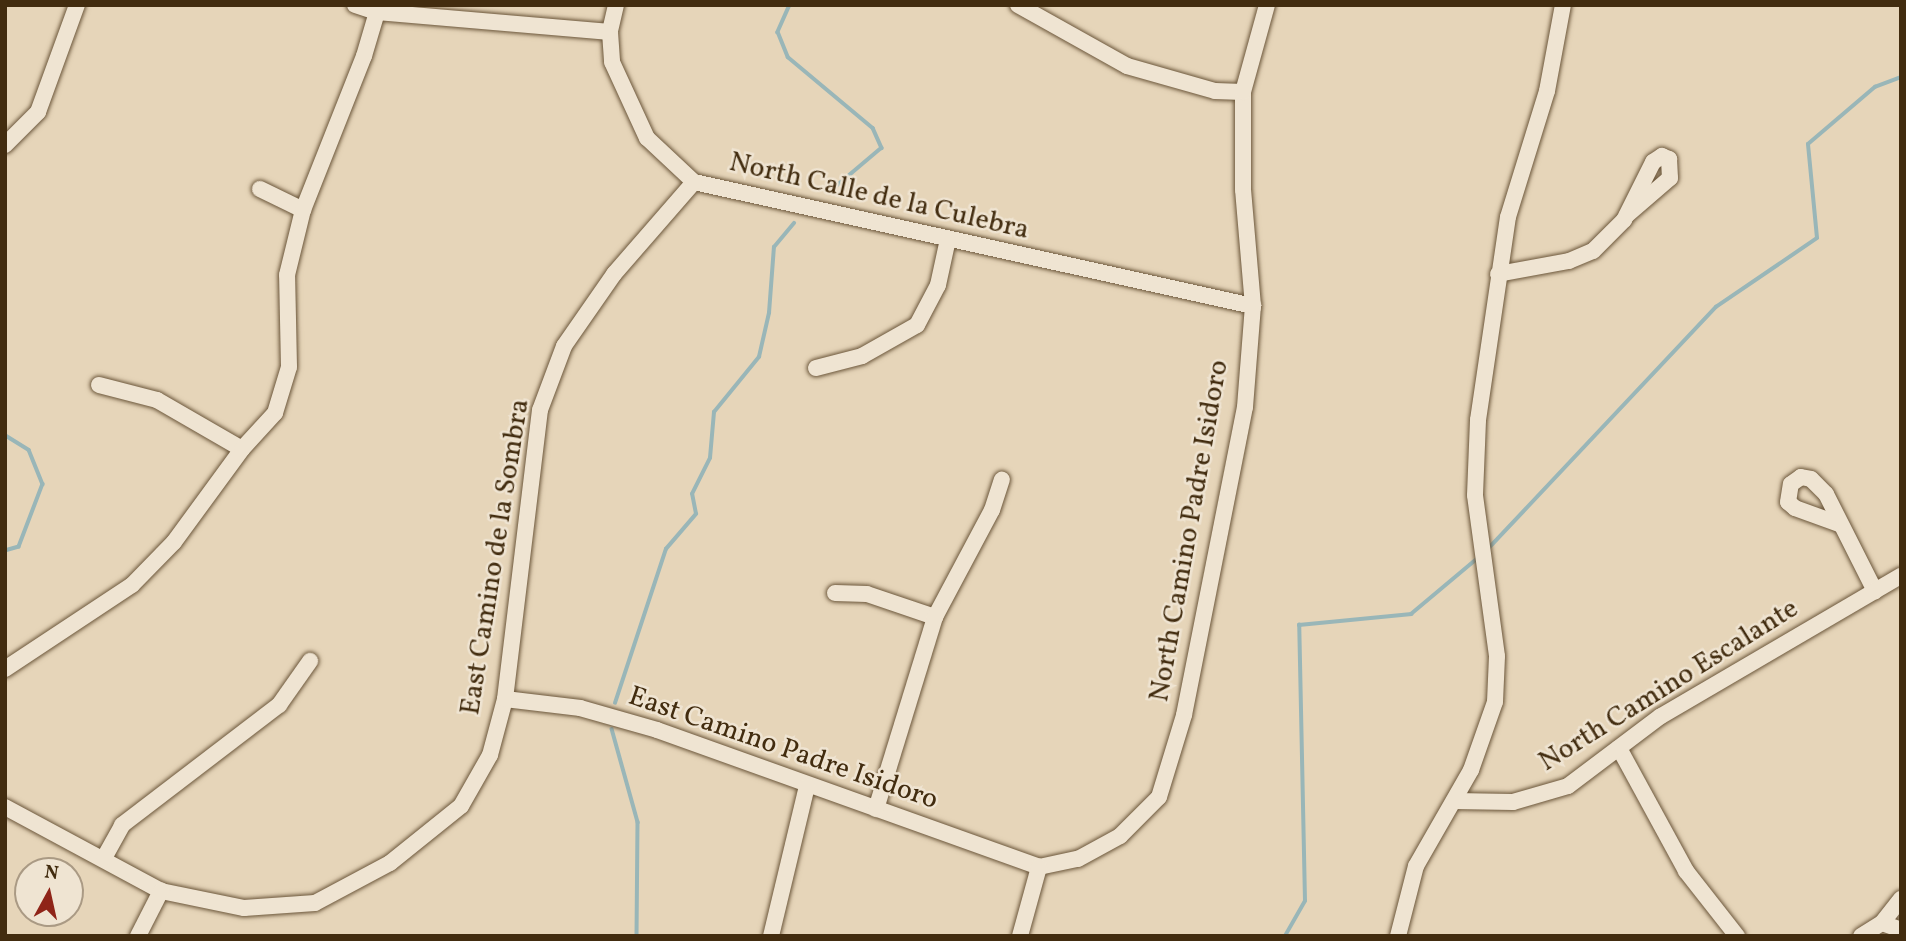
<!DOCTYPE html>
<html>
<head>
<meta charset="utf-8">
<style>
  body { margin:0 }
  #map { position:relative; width:1906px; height:941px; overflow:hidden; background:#e6d5b9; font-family:Vollkorn,serif }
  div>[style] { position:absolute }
  .stream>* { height:3.5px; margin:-1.75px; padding:0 1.75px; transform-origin:1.75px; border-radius:1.75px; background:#99b6b8 }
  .roads { filter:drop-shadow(0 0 2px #6b563a) drop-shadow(0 0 2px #6b563a) }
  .minor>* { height:16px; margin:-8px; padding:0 8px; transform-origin:8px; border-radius:8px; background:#efe4d2 }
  span { translate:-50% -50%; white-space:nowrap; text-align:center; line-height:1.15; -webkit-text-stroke:5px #efe4d2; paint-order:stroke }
  .street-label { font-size:28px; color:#422c0f }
  .frame { position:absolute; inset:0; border:7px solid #422c0f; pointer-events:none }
  .north { position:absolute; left:14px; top:857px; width:70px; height:70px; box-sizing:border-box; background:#efe4d2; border:2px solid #aa9a84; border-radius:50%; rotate:8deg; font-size:19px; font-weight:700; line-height:28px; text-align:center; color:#422c0f }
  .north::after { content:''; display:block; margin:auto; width:24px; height:32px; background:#8f2418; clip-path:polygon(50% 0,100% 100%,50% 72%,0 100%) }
</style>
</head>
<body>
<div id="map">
  <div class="stream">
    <i style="left:790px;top:5px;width:30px;rotate:114deg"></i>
    <i style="left:778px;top:32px;width:27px;rotate:68deg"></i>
    <i style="left:788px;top:57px;width:111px;rotate:39.9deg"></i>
    <i style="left:873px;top:128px;width:22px;rotate:66deg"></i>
    <i style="left:882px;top:148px;width:68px;rotate:139.8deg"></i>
    <i style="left:5px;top:435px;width:28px;rotate:32deg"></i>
    <i style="left:29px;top:450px;width:37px;rotate:68deg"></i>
    <i style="left:43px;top:484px;width:67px;rotate:110.9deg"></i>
    <i style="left:19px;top:547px;width:15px;rotate:164deg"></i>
    <i style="left:1487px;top:550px;width:334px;rotate:-46.7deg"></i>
    <i style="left:1716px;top:307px;width:122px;rotate:-34.3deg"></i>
    <i style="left:1817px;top:238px;width:94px;rotate:-95.5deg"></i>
    <i style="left:1808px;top:144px;width:88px;rotate:-40.4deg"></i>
    <i style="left:1875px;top:87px;width:28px;rotate:-21deg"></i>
    <i style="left:615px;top:703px;width:162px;rotate:-71.7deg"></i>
    <i style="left:666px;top:549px;width:46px;rotate:-49.4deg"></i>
    <i style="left:696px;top:514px;width:20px;rotate:-101deg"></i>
    <i style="left:692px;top:494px;width:40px;rotate:-63.4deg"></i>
    <i style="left:710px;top:458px;width:46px;rotate:-85deg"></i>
    <i style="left:714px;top:412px;width:71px;rotate:-50.7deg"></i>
    <i style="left:759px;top:357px;width:45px;rotate:-77.2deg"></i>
    <i style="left:769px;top:313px;width:66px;rotate:-85.7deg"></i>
    <i style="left:774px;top:247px;width:31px;rotate:-50deg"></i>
    <i style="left:612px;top:729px;width:97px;rotate:74.4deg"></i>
    <i style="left:638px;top:822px;width:114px;rotate:90.5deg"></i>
    <i style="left:1285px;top:936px;width:40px;rotate:-60.3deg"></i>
    <i style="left:1305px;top:901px;width:276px;rotate:-91.2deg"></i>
    <i style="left:1299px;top:625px;width:113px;rotate:-5.6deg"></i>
    <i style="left:1411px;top:614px;width:89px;rotate:-40deg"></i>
  </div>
  <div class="roads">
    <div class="minor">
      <i style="left:355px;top:5px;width:23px;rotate:18deg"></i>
      <i style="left:377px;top:12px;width:234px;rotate:4.9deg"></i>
      <i style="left:616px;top:5px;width:28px;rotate:103deg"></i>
      <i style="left:610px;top:32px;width:30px;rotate:86deg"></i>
      <i style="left:612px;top:62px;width:84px;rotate:65.3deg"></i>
      <i style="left:647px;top:138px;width:64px;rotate:43.1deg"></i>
      <i style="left:694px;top:182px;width:573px;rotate:12.51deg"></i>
      <i style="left:1018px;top:5px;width:125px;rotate:29.2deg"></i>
      <i style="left:1127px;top:66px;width:91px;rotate:15.9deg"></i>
      <i style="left:1215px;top:91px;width:28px;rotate:2deg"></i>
      <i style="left:5px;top:145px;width:47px;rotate:-45deg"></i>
      <i style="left:38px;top:112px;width:114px;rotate:-70deg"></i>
      <i style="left:260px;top:189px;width:48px;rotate:26deg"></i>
      <i style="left:1498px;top:274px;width:72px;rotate:-10.4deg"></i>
      <i style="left:1569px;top:261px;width:26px;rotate:-23deg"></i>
      <i style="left:1593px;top:251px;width:44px;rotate:-45deg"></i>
      <i style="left:1624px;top:220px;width:65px;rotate:-63.4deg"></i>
      <i style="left:1653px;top:162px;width:11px;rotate:-34deg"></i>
      <i style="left:1662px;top:156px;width:8px;rotate:23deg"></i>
      <i style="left:1669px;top:159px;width:19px;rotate:87deg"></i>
      <i style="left:1670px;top:178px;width:57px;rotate:139.3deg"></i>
      <i style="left:816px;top:368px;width:48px;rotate:-14.6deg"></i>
      <i style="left:862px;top:356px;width:63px;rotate:-29.4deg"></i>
      <i style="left:917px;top:325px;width:45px;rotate:-62.3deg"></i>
      <i style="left:938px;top:285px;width:47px;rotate:-77.7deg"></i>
      <i style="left:99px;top:385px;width:60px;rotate:14.5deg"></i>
      <i style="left:157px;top:400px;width:98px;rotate:30deg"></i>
      <i style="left:1839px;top:524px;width:47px;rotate:-160deg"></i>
      <i style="left:1795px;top:508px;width:9px;rotate:-139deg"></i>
      <i style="left:1788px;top:502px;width:18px;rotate:-81deg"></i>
      <i style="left:1791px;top:484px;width:12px;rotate:-35deg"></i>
      <i style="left:1801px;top:477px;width:10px;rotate:11deg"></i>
      <i style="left:1811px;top:479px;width:21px;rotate:45deg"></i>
      <i style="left:1826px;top:494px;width:109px;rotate:63.2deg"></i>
      <i style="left:835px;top:593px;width:32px;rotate:2deg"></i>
      <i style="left:867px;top:594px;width:72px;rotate:18.7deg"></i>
      <i style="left:5px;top:669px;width:152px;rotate:-33.5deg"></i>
      <i style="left:132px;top:585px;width:60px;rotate:-45.7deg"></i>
      <i style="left:174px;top:542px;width:115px;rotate:-53.8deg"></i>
      <i style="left:242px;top:449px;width:49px;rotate:-47.5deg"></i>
      <i style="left:275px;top:413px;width:48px;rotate:-73.1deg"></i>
      <i style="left:289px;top:367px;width:92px;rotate:-91.2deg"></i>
      <i style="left:287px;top:275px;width:67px;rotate:-76.2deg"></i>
      <i style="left:303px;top:210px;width:166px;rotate:-68.4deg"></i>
      <i style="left:364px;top:56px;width:46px;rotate:-73.5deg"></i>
      <i style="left:505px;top:699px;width:76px;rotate:6.8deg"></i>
      <i style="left:580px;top:708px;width:80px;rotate:15.9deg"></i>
      <i style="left:657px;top:730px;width:406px;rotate:19.7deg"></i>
      <i style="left:1619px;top:748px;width:140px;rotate:61.4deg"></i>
      <i style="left:1686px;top:871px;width:83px;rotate:51.9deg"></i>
      <i style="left:1454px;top:801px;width:59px;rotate:1deg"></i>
      <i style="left:1513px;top:802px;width:57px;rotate:-16.2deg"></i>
      <i style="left:1568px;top:786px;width:116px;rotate:-37deg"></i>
      <i style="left:1661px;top:716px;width:278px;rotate:-30.3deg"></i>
      <i style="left:5px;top:807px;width:177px;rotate:28.3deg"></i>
      <i style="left:161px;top:891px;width:85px;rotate:11.6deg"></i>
      <i style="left:244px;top:908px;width:71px;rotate:-4deg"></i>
      <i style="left:315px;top:903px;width:85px;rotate:-28.1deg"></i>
      <i style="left:390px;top:863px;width:91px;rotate:-38.8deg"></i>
      <i style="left:461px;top:806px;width:59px;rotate:-60.4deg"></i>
      <i style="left:490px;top:755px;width:58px;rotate:-75deg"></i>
      <i style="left:505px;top:699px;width:291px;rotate:-83.1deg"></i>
      <i style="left:540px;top:410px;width:68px;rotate:-69.4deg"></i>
      <i style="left:564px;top:346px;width:88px;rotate:-55.2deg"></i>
      <i style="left:614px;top:274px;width:122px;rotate:-49deg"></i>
      <i style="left:876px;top:809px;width:201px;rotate:-72.9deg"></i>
      <i style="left:935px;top:617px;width:121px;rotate:-62deg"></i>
      <i style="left:992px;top:510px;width:32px;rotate:-72deg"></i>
      <i style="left:104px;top:858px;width:38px;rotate:-61deg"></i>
      <i style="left:122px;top:825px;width:198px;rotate:-37.4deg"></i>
      <i style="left:279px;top:705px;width:54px;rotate:-54.8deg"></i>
      <i style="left:1039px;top:867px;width:40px;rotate:-12deg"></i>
      <i style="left:1078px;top:859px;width:48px;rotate:-28.7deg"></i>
      <i style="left:1120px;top:836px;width:55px;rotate:-45deg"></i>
      <i style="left:1159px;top:797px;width:86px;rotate:-73deg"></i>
      <i style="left:1184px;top:715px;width:314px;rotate:-78.8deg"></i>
      <i style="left:1245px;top:407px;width:101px;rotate:-85.5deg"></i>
      <i style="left:1253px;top:306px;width:116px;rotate:-94.9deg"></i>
      <i style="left:1243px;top:190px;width:98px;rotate:-90deg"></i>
      <i style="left:1243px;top:92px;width:90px;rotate:-74.6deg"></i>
      <i style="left:1882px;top:923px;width:20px;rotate:20deg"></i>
      <i style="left:138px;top:936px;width:51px;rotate:-62.9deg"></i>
      <i style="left:771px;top:936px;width:154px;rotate:-76.5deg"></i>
      <i style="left:1020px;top:936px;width:72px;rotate:-74.6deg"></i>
      <i style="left:1398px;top:936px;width:72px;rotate:-75.6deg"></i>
      <i style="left:1416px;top:866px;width:111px;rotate:-60.2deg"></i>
      <i style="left:1471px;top:770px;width:72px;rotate:-70.6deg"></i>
      <i style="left:1495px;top:702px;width:46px;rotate:-87.5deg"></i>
      <i style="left:1497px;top:656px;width:162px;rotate:-97.8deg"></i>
      <i style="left:1475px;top:495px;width:75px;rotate:-87.7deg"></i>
      <i style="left:1478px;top:420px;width:205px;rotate:-81.6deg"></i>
      <i style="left:1508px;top:217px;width:132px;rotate:-72.8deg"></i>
      <i style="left:1547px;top:91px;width:87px;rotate:-79.5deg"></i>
      <i style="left:1861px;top:936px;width:25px;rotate:-32deg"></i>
      <i style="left:1882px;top:923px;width:31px;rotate:-52deg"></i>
    </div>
  </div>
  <div class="street-label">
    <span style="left:879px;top:197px;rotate:13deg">North Calle de la Culebra</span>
    <span style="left:1190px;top:531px;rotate:-80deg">North Camino Padre Isidoro</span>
    <span style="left:496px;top:557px;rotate:-81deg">East Camino de la Sombra</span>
    <span style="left:1669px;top:686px;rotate:-32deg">North Camino Escalante</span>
    <span style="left:783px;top:749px;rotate:19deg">East Camino Padre Isidoro</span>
  </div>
  <div class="frame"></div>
  <div class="north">N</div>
</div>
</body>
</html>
